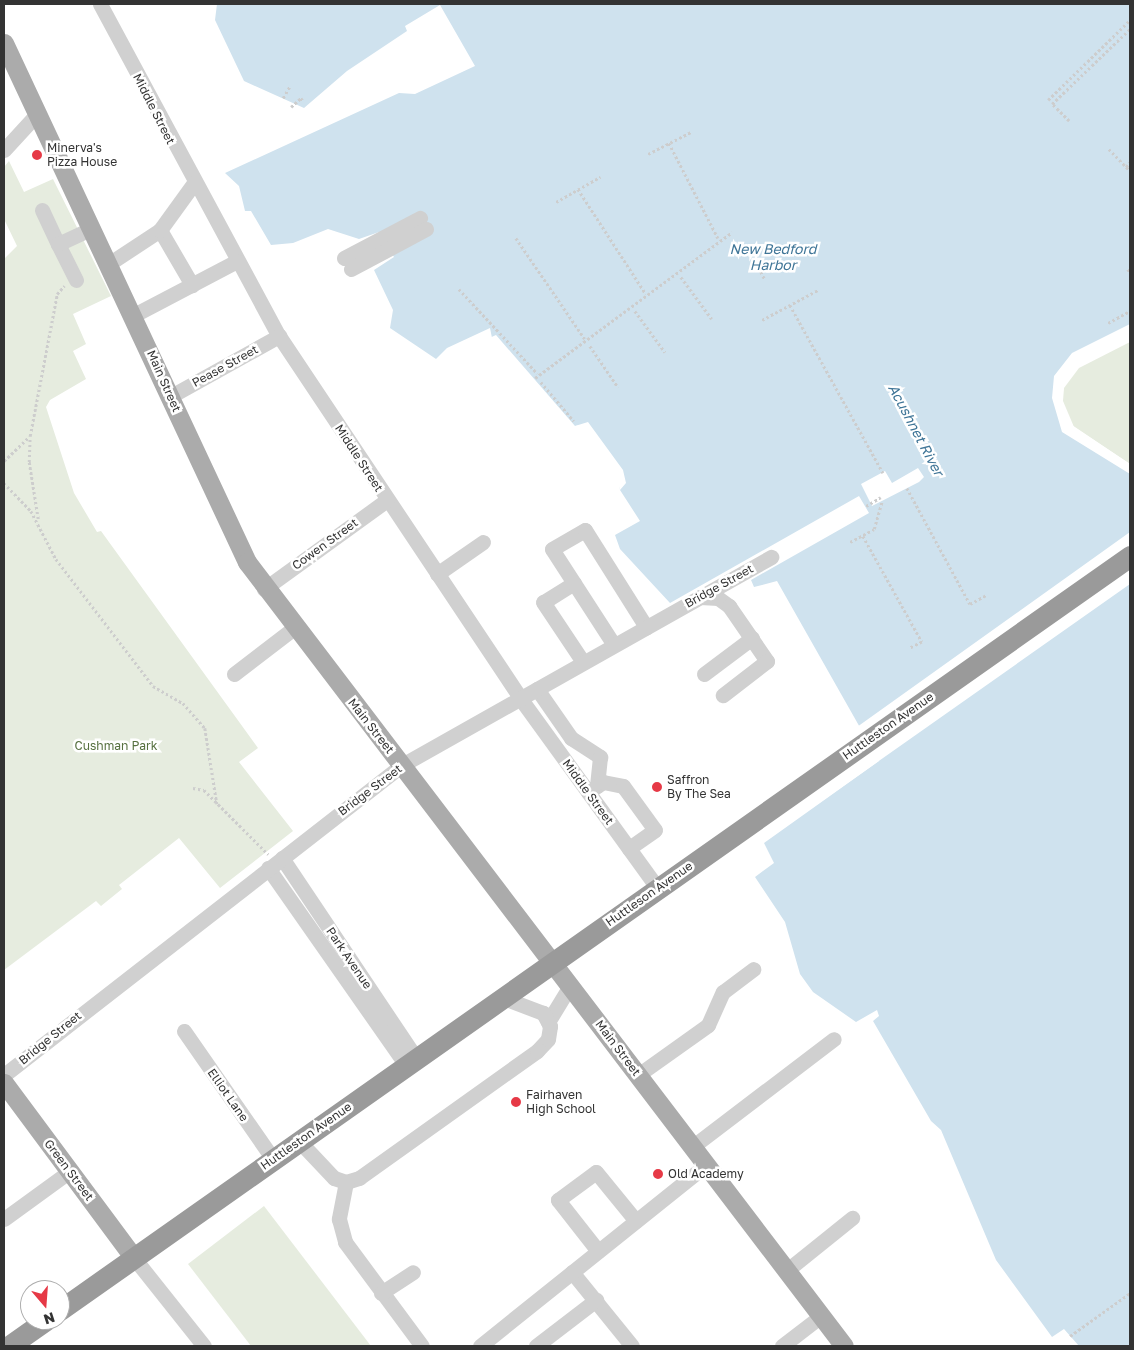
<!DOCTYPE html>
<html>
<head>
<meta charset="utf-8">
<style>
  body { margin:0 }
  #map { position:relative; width:1134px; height:1350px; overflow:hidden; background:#fff; font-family:"Golos Text",sans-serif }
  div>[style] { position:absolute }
  .green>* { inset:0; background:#e6ecdf }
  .water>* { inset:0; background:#cfe2ee }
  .pier>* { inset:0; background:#fff }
  .path>* { height:2.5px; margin-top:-1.25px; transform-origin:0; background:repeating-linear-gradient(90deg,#cdcdcd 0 2.5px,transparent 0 5px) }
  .minor>* { height:15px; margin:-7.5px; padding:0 7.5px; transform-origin:7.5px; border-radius:7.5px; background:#d0d0d0 }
  .major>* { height:19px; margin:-9.5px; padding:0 9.5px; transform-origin:9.5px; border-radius:9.5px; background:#ababab }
  .highway>* { height:21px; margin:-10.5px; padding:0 10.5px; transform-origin:10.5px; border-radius:10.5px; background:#9a9a9a }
  .dots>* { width:14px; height:14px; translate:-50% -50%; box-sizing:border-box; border:2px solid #fff; border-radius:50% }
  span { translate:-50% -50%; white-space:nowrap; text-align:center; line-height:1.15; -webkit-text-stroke:5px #fff; paint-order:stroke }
  .street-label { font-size:12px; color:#333 }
  .poi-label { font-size:12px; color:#333 }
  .left { translate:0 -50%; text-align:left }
  .park-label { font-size:12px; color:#56703f }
  .water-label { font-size:14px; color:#3f7597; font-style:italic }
  .frame { position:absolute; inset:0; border:5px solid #333; pointer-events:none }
  .north { position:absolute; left:20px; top:1280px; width:50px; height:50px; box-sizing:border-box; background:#fff; border:1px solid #adadad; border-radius:50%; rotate:162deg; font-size:14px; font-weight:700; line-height:20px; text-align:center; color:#333 }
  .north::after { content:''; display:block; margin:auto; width:18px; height:22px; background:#e63946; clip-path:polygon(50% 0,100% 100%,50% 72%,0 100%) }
</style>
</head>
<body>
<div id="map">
  <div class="green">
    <i style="clip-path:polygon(9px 161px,24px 192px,53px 179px,111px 296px,73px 314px,86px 344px,73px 351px,86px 379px,50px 400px,46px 407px,74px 493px,97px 532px,101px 531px,258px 748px,239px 762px,293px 831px,220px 888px,179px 838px,119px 885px,122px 889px,101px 906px,96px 901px,4px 970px,4px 259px,17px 246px,4px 219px,4px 167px)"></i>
    <i style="clip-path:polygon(1130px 342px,1130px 464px,1074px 427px,1063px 401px,1064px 388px,1079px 368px)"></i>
    <i style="clip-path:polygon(264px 1206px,371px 1346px,251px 1346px,188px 1264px)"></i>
  </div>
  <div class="water">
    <i style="clip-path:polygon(217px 4px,1130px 4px,1130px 336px,1073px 365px,1062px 382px,1059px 403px,1067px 425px,1130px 466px,1130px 1346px,1079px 1346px,1064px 1329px,1052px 1337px,996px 1260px,941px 1130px,931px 1121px,873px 1021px,879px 1016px,877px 1010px,856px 1022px,813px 992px,800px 974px,785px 922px,755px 877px,774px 863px,764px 843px,879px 761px,777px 581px,754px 587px,751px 580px,869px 513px,859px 496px,670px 603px,620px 549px,615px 535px,640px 521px,620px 490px,617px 470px,582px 425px,575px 426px,496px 335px,439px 361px,390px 328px,393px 310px,374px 270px,394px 257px,379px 232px,359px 239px,328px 229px,293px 243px,271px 245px,251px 211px,245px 211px,239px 186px,225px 173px,399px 93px,415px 94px,475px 66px,440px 5px,405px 26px,407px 31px,347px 71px,304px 108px,244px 81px,215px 20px)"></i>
  </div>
  <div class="pier">
    <i style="clip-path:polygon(1130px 324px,1130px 338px,1075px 367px,1064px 383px,1062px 403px,1069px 423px,1130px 464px,1130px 474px,1062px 432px,1052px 398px,1054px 376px,1072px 353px)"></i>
    <i style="clip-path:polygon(490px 328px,492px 338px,440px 363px,434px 361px,447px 348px)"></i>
    <i style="clip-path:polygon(588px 422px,623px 470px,626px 483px,620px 490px,615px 472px,596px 445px,575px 426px)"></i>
    <i style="clip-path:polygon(918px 468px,924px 477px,919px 482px,872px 506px,861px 484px,885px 471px,892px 483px)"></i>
    <i style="clip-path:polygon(1130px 532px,1130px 584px,761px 844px,876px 760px,857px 727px)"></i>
  </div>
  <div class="path">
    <i style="left:283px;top:98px;width:14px;rotate:-60deg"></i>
    <i style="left:1048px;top:100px;width:115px;rotate:-44.3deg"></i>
    <i style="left:291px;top:107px;width:13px;rotate:-42deg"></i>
    <i style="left:301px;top:98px;width:4px;rotate:56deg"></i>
    <i style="left:1069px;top:121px;width:24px;rotate:-135deg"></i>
    <i style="left:1052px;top:104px;width:108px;rotate:-43.9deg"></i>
    <i style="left:669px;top:143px;width:107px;rotate:62.7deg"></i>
    <i style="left:1109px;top:149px;width:30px;rotate:46deg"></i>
    <i style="left:648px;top:154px;width:48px;rotate:-27.1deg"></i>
    <i style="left:1126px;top:167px;width:6px;rotate:-51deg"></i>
    <i style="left:578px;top:189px;width:125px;rotate:57.1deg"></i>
    <i style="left:556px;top:202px;width:51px;rotate:-29.6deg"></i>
    <i style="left:516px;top:238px;width:122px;rotate:55.7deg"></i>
    <i style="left:750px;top:249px;width:34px;rotate:64deg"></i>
    <i style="left:1128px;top:269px;width:4px;rotate:63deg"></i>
    <i style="left:681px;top:277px;width:52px;rotate:53.6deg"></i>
    <i style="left:459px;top:289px;width:115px;rotate:47.1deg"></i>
    <i style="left:790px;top:305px;width:192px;rotate:61deg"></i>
    <i style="left:635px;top:311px;width:51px;rotate:53.8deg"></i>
    <i style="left:762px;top:320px;width:64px;rotate:-28.2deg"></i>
    <i style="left:1108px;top:323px;width:25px;rotate:-29deg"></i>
    <i style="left:590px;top:346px;width:50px;rotate:55.7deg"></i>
    <i style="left:535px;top:378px;width:245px;rotate:-36.5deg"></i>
    <i style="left:541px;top:382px;width:51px;rotate:49.8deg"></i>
    <i style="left:4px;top:461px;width:35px;rotate:-44deg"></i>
    <i style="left:4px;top:483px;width:39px;rotate:46deg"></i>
    <i style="left:31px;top:511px;width:54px;rotate:62.5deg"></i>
    <i style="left:56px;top:559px;width:160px;rotate:52.6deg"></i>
    <i style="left:153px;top:686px;width:34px;rotate:30deg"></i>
    <i style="left:183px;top:703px;width:33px;rotate:49deg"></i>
    <i style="left:205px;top:728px;width:77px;rotate:81deg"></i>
    <i style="left:907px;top:488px;width:132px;rotate:61.5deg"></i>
    <i style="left:970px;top:604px;width:18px;rotate:-29deg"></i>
    <i style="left:866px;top:506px;width:17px;rotate:-31deg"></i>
    <i style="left:38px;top:519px;width:58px;rotate:-99deg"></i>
    <i style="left:29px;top:462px;width:26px;rotate:-88deg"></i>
    <i style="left:30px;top:436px;width:145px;rotate:-79.2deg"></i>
    <i style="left:57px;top:294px;width:11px;rotate:-49deg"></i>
    <i style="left:863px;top:536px;width:121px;rotate:60.9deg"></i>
    <i style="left:922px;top:642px;width:13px;rotate:153deg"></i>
    <i style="left:850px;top:542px;width:27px;rotate:-28deg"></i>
    <i style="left:874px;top:529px;width:29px;rotate:-74deg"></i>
    <i style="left:193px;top:788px;width:11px;rotate:10deg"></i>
    <i style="left:204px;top:790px;width:91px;rotate:45deg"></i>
    <i style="left:1070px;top:1336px;width:74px;rotate:-35.6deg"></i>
  </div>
  <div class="minor">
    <i style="left:100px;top:4px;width:377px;rotate:61.7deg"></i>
    <i style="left:279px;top:336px;width:435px;rotate:56.3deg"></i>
    <i style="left:520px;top:698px;width:233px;rotate:54.1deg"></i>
    <i style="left:4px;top:150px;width:49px;rotate:-47.5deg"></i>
    <i style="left:42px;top:210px;width:38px;rotate:65deg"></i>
    <i style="left:160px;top:230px;width:64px;rotate:59.8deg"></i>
    <i style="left:344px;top:258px;width:86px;rotate:-27.8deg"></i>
    <i style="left:110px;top:263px;width:60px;rotate:-33.4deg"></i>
    <i style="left:160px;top:230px;width:58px;rotate:-54.1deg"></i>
    <i style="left:351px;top:269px;width:85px;rotate:-28.1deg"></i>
    <i style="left:76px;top:280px;width:40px;rotate:-116.6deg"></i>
    <i style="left:58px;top:244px;width:38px;rotate:-25deg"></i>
    <i style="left:134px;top:315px;width:116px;rotate:-27.7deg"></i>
    <i style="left:171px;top:396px;width:124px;rotate:-29.1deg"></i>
    <i style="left:437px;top:574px;width:56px;rotate:-34.8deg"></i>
    <i style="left:574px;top:583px;width:36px;rotate:148deg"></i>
    <i style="left:543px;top:602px;width:72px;rotate:56.3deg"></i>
    <i style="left:264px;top:589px;width:152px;rotate:-35.9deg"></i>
    <i style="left:700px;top:597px;width:18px;rotate:3deg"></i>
    <i style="left:718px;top:598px;width:14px;rotate:36deg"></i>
    <i style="left:729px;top:606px;width:67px;rotate:55.4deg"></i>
    <i style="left:767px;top:661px;width:56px;rotate:142.3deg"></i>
    <i style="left:614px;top:645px;width:114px;rotate:-122.9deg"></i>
    <i style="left:552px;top:549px;width:38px;rotate:-30deg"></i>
    <i style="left:585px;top:530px;width:115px;rotate:57.8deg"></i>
    <i style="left:234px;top:674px;width:76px;rotate:-37.5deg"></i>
    <i style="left:704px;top:674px;width:60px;rotate:-36.9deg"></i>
    <i style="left:537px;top:689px;width:60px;rotate:55.2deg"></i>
    <i style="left:571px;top:738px;width:35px;rotate:33deg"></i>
    <i style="left:600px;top:757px;width:29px;rotate:96deg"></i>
    <i style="left:588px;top:792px;width:18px;rotate:-34deg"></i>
    <i style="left:603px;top:782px;width:20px;rotate:11deg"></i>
    <i style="left:623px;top:786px;width:54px;rotate:54deg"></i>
    <i style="left:655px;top:830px;width:32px;rotate:145deg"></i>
    <i style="left:282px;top:858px;width:241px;rotate:56.2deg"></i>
    <i style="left:268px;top:868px;width:241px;rotate:55deg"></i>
    <i style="left:548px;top:1022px;width:42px;rotate:-58.6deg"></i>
    <i style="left:184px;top:1031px;width:156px;rotate:55.2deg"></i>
    <i style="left:4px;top:1075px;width:504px;rotate:-37.91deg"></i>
    <i style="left:402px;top:765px;width:424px;rotate:-29.4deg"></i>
    <i style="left:638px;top:1075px;width:86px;rotate:-35.5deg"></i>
    <i style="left:708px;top:1025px;width:36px;rotate:-66deg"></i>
    <i style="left:723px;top:992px;width:38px;rotate:-37deg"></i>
    <i style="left:299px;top:1141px;width:51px;rotate:46.6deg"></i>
    <i style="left:334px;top:1178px;width:13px;rotate:18deg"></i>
    <i style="left:346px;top:1182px;width:14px;rotate:-17deg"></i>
    <i style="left:359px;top:1178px;width:219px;rotate:-35.5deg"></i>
    <i style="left:537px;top:1051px;width:16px;rotate:-47deg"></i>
    <i style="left:548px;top:1039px;width:13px;rotate:-81deg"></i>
    <i style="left:550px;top:1026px;width:15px;rotate:-118deg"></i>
    <i style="left:543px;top:1013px;width:45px;rotate:-159.1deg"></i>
    <i style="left:692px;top:1147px;width:178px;rotate:-37.3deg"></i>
    <i style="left:346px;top:1182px;width:38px;rotate:101deg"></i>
    <i style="left:339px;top:1219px;width:24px;rotate:75deg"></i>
    <i style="left:345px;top:1242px;width:129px;rotate:53.5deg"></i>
    <i style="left:4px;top:1219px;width:82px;rotate:-36deg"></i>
    <i style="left:598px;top:1251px;width:65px;rotate:-128.1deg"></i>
    <i style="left:558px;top:1200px;width:47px;rotate:-36.4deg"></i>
    <i style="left:596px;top:1172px;width:63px;rotate:50.8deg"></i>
    <i style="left:134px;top:1258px;width:112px;rotate:51.5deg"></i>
    <i style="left:786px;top:1271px;width:85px;rotate:-38.8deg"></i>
    <i style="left:572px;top:1272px;width:95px;rotate:51deg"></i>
    <i style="left:381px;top:1293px;width:38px;rotate:-33deg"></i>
    <i style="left:480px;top:1346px;width:290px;rotate:-38.7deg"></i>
    <i style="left:536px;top:1346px;width:76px;rotate:-37.5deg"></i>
    <i style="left:782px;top:1346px;width:49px;rotate:-37.6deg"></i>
  </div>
  <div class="major">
    <i style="left:4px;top:43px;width:573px;rotate:64.91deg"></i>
    <i style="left:247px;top:562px;width:985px;rotate:52.71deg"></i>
    <i style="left:4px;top:1083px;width:218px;rotate:53.4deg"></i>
  </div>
  <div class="highway">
    <i style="left:60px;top:1310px;width:1309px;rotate:-35.17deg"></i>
    <i style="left:9px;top:1346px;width:45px;rotate:-35.1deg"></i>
  </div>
  <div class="dots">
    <i style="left:37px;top:155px;background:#e63946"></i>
    <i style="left:657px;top:787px;background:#e63946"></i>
    <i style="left:516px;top:1102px;background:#e63946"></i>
    <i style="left:658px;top:1174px;background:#e63946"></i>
  </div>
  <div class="street-label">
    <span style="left:154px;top:109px;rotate:63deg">Middle Street</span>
    <span style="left:225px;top:366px;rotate:-29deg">Pease Street</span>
    <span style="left:164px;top:381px;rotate:66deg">Main Street</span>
    <span style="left:359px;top:458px;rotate:57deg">Middle Street</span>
    <span style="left:325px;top:544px;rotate:-36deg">Cowen Street</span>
    <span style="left:719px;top:586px;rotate:-29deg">Bridge Street</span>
    <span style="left:371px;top:726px;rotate:52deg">Main Street</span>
    <span style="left:888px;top:726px;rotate:-35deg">Huttleston Avenue</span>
    <span style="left:370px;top:790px;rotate:-37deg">Bridge Street</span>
    <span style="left:588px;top:792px;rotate:54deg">Middle Street</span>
    <span style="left:649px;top:894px;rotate:-35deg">Huttleson Avenue</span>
    <span style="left:349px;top:958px;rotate:56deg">Park Avenue</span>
    <span style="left:50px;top:1038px;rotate:-39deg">Bridge Street</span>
    <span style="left:618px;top:1048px;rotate:53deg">Main Street</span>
    <span style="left:228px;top:1095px;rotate:55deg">Elliot Lane</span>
    <span style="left:306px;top:1136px;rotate:-35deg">Huttleston Avenue</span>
    <span style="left:69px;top:1170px;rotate:53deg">Green Street</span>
  </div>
  <div class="poi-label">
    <span class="left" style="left:47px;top:155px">Minerva's<br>Pizza House</span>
    <span class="left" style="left:667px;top:787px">Saffron<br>By The Sea</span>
    <span class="left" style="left:526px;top:1102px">Fairhaven<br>High School</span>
    <span class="left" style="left:668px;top:1174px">Old Academy</span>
  </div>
  <div class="park-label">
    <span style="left:116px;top:746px">Cushman Park</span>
  </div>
  <div class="water-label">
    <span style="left:773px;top:257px">New Bedford<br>Harbor</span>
    <span style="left:916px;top:430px;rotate:62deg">Acushnet River</span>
  </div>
  <div class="frame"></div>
  <div class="north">N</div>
</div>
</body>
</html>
